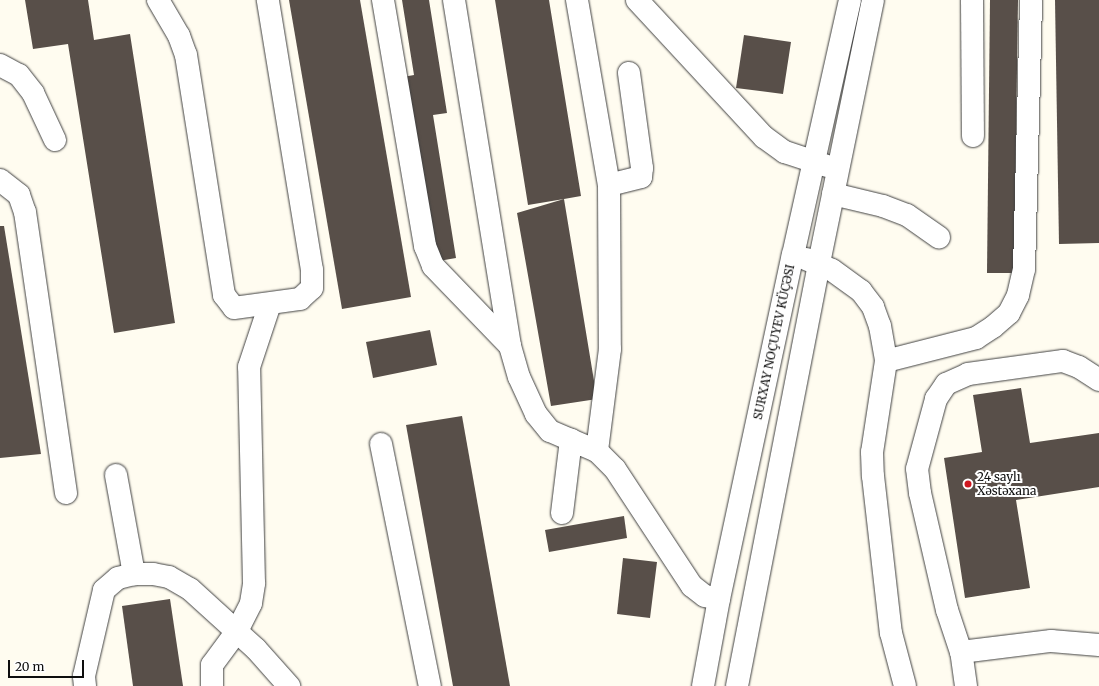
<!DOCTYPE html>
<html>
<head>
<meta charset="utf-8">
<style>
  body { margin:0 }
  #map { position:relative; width:1099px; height:686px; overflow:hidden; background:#fffcf0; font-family:Merriweather,serif }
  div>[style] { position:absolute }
  .building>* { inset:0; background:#584f49 }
  .roads { filter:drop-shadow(0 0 1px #414141) drop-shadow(0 0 1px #414141) }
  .minor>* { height:22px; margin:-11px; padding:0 11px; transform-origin:11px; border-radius:11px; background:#fff }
  .dots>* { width:11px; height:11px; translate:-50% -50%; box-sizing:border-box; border:2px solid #fff; border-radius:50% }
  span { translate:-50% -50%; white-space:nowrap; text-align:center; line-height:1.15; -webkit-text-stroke:4px #fff; paint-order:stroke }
  .street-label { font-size:12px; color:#0e0e0e }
  .poi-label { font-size:12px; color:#0e0e0e }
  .left { translate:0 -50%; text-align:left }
  .scale { position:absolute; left:8px; top:660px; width:76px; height:18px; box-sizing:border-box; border:2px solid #0e0e0e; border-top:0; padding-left:5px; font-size:12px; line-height:14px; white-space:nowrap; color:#0e0e0e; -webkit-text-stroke:3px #fff; paint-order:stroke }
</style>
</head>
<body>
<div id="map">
  <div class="building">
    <i style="clip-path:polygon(25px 0,88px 0,94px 40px,130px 34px,175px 323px,114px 333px,68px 44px,33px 49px)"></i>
    <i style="clip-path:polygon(289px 0,360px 0,411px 297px,342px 309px)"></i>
    <i style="clip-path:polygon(402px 0,429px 0,447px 113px,433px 115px,456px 258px,433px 262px,403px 77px,414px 75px)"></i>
    <i style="clip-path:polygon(495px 0,549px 0,581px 196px,564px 199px,597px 399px,551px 406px,517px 213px,564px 199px,528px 205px)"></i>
    <i style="clip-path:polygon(990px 0,1018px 0,1014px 273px,987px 273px)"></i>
    <i style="clip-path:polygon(1055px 0,1099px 0,1099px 243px,1059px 244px)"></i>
    <i style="clip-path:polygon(744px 35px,791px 42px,783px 94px,736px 88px)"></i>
    <i style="clip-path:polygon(0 226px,4px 226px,41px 454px,0 458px)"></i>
    <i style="clip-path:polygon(430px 330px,437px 365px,373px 378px,366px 342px)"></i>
    <i style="clip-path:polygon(1021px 388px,1030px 443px,1099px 433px,1099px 487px,1016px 500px,1030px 588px,965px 598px,944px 458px,982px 452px,973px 395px)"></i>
    <i style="clip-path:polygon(462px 416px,510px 686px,453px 686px,406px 425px)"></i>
    <i style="clip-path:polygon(624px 516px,627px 538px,549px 552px,545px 530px)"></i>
    <i style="clip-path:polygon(623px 558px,657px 562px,650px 618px,617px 614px)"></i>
    <i style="clip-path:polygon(170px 599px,183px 686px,133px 686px,122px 606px)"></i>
  </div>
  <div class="roads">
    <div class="minor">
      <i style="left:158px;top:0;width:42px;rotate:59.7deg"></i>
      <i style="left:179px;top:36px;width:20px;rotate:70deg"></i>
      <i style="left:186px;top:55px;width:243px;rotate:81deg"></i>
      <i style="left:224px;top:295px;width:16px;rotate:52deg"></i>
      <i style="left:234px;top:308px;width:67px;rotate:-7.8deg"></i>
      <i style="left:300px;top:299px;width:16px;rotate:-43deg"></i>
      <i style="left:312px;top:288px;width:18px;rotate:-90deg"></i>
      <i style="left:312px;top:270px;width:274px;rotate:-99.3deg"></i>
      <i style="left:383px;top:0;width:250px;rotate:80.3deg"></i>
      <i style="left:425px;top:246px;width:22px;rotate:68deg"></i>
      <i style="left:433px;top:266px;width:111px;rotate:46.1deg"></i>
      <i style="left:454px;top:0;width:351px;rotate:80.8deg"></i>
      <i style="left:510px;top:346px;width:32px;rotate:74deg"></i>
      <i style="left:519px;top:377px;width:41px;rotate:65.3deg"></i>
      <i style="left:536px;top:414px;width:22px;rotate:51deg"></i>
      <i style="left:550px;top:431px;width:51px;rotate:23.1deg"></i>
      <i style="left:597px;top:451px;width:25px;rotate:45deg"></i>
      <i style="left:615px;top:469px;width:140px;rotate:56.7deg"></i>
      <i style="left:692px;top:586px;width:16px;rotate:38deg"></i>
      <i style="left:705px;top:596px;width:14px;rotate:12deg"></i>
      <i style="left:577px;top:0;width:188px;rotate:80.2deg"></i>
      <i style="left:609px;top:185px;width:164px;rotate:89.7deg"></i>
      <i style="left:610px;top:349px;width:103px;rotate:97.3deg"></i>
      <i style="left:637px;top:0;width:187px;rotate:47.2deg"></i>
      <i style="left:764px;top:137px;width:26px;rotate:36deg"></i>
      <i style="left:785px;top:152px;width:44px;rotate:18.4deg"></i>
      <i style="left:972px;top:0;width:136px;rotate:89.6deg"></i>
      <i style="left:0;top:65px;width:21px;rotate:28deg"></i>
      <i style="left:19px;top:75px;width:23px;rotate:52deg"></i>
      <i style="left:33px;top:93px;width:52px;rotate:64.9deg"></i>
      <i style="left:0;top:180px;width:24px;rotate:38deg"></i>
      <i style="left:19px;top:195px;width:18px;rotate:71deg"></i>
      <i style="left:25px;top:212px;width:284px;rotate:81.7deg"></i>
      <i style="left:609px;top:185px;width:33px;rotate:-14deg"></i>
      <i style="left:641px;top:177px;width:9px;rotate:-84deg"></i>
      <i style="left:642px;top:168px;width:96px;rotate:-97.8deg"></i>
      <i style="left:833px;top:194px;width:51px;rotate:13.5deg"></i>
      <i style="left:883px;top:206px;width:26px;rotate:21deg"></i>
      <i style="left:907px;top:215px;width:39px;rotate:35deg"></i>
      <i style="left:806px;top:259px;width:28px;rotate:23deg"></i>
      <i style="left:832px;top:270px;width:36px;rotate:36deg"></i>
      <i style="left:861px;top:291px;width:20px;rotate:53deg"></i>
      <i style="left:873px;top:307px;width:20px;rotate:70deg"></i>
      <i style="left:880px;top:326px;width:36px;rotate:80deg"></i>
      <i style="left:886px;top:361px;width:92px;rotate:98.7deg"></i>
      <i style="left:872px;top:452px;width:24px;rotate:88deg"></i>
      <i style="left:873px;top:476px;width:158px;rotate:83.5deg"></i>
      <i style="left:891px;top:633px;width:55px;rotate:75.2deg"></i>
      <i style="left:886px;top:361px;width:93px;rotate:-14.3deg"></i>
      <i style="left:976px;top:338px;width:20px;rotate:-33deg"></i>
      <i style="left:993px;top:327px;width:21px;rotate:-41deg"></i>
      <i style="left:1009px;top:313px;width:20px;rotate:-63deg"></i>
      <i style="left:1018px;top:295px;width:27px;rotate:-77deg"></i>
      <i style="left:1024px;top:269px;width:269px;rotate:-88.5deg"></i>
      <i style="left:381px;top:444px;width:247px;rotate:78.6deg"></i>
      <i style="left:116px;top:475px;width:101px;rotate:79.7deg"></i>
      <i style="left:562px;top:513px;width:74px;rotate:-83deg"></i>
      <i style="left:961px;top:652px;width:91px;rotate:-7deg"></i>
      <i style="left:1051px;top:641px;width:48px;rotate:4.8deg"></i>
      <i style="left:85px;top:686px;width:10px;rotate:-96deg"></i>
      <i style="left:84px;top:676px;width:88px;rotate:-76.9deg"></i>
      <i style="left:104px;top:590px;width:18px;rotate:-41deg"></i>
      <i style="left:118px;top:578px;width:16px;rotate:-14deg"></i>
      <i style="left:134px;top:574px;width:19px"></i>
      <i style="left:153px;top:574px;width:16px;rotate:11deg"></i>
      <i style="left:169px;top:577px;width:24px;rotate:30deg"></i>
      <i style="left:190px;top:589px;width:89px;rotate:42.3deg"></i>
      <i style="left:256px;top:649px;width:50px;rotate:48.3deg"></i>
      <i style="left:212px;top:686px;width:21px;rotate:-90deg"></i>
      <i style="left:212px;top:665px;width:42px;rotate:-53.7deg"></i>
      <i style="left:237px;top:631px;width:31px;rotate:-63deg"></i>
      <i style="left:251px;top:603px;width:20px;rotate:-81deg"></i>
      <i style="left:254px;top:583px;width:216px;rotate:-91.3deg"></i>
      <i style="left:249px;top:367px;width:66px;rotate:-71.6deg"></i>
      <i style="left:703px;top:686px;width:88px;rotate:-79.6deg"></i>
      <i style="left:719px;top:599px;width:352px;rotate:-77.9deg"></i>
      <i style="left:793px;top:255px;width:261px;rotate:-77.4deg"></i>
      <i style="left:737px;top:686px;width:431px;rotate:-79deg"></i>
      <i style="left:819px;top:263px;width:268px;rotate:-78.4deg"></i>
      <i style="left:966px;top:686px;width:34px;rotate:-98deg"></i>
      <i style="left:961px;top:652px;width:44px;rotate:-108.4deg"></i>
      <i style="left:947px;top:610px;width:120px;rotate:-103deg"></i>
      <i style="left:920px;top:493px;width:24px;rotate:-97deg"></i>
      <i style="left:917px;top:469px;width:73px;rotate:-74.8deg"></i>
      <i style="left:936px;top:399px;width:18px;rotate:-56deg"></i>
      <i style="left:946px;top:384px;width:24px;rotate:-24deg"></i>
      <i style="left:968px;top:374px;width:96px;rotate:-7.8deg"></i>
      <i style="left:1063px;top:361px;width:17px;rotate:21deg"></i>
      <i style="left:1079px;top:367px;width:24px;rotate:33deg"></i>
    </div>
  </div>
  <div class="dots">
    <i style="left:968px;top:484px;background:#ce1720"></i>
  </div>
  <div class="street-label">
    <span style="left:774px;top:342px;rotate:-78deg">SURXAY NOÇUYEV KÜÇƏSI</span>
  </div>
  <div class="poi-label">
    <span class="left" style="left:977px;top:484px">24 saylı<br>Xəstəxana</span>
  </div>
  <div class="scale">20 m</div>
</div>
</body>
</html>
